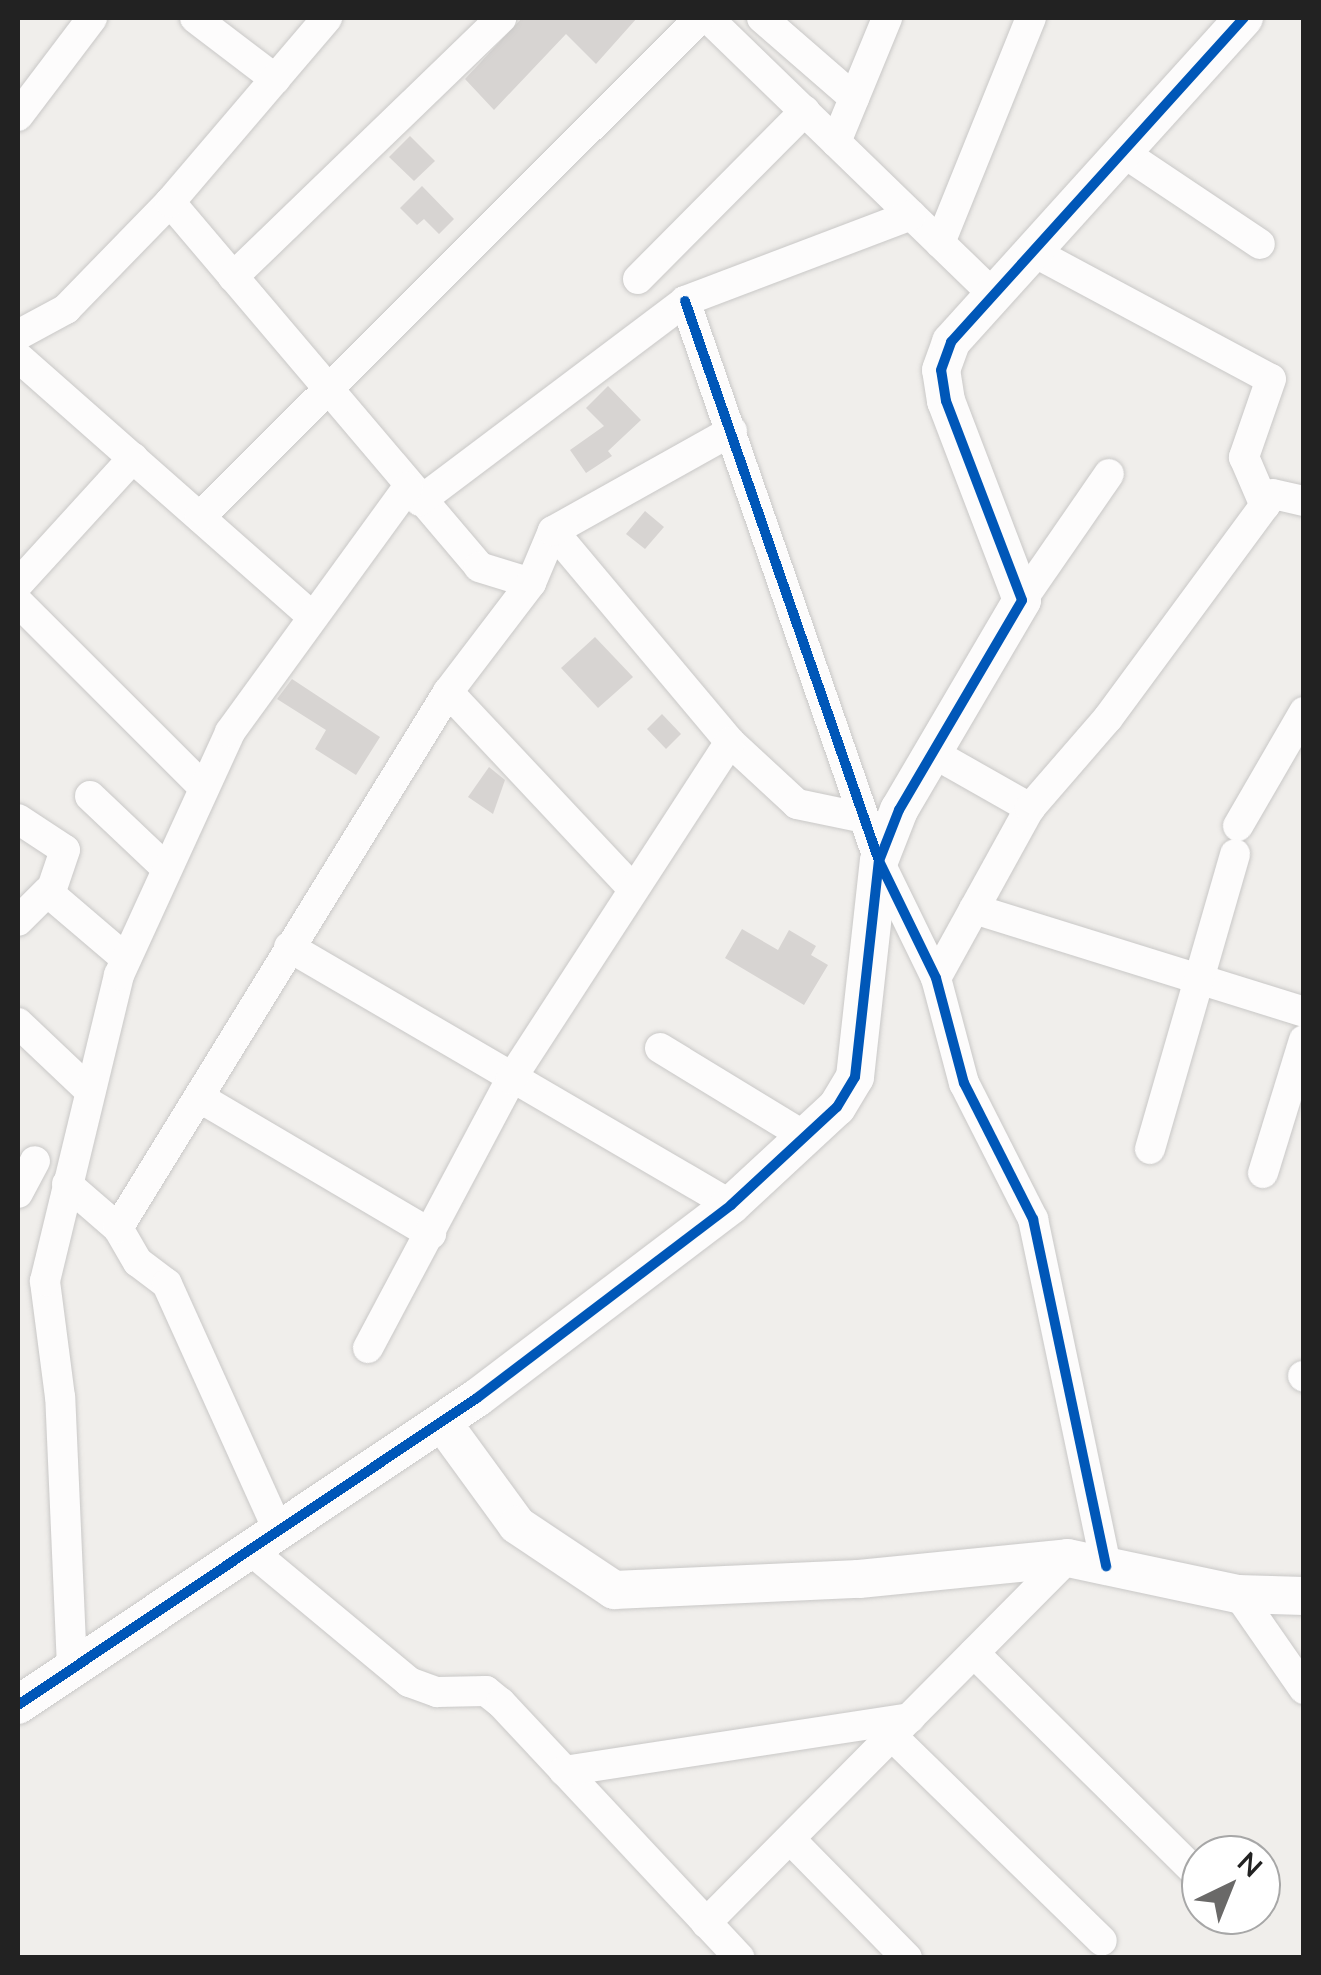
<!DOCTYPE html>
<html>
<head>
<meta charset="utf-8">
<style>
  body { margin:0 }
  #map { position:relative; width:1321px; height:1975px; overflow:hidden; background:#f0eeeb; font-family:Mulish,sans-serif }
  div>[style] { position:absolute }
  .building>* { inset:0; background:#d7d4d2 }
  .roads { filter:drop-shadow(0 0 2px #c9c8c7) drop-shadow(0 0 2px #c9c8c7) }
  .minor>* { height:30px; margin:-15px; padding:0 15px; transform-origin:15px; border-radius:15px; background:#fdfcfc }
  .tertiary>* { height:38px; margin:-19px; padding:0 19px; transform-origin:19px; border-radius:19px; background:#fdfcfc }
  .cycleway>* { height:10px; margin:-5px; padding:0 5px; transform-origin:5px; border-radius:5px; background:#0057b8 }
  span { translate:-50% -50%; white-space:nowrap; text-align:center; line-height:1.15; -webkit-text-stroke:8px #fff; paint-order:stroke }
  .frame { position:absolute; inset:0; border:20px solid #222; pointer-events:none }
  .north { position:absolute; left:1181px; top:1835px; width:100px; height:100px; box-sizing:border-box; background:#fff; border:2px solid #a7a7a7; border-radius:50%; rotate:43deg; font-size:28px; font-weight:700; line-height:40px; text-align:center; color:#222 }
  .north::after { content:''; display:block; margin:auto; width:35px; height:45px; background:#6a6968; clip-path:polygon(50% 0,100% 100%,50% 72%,0 100%) }
</style>
</head>
<body>
<div id="map">
  <div class="building">
    <i style="clip-path:polygon(522px 18px,637px 18px,596px 64px,566px 34px,494px 110px,465px 79px)"></i>
    <i style="clip-path:polygon(410px 136px,435px 161px,414px 181px,389px 157px)"></i>
    <i style="clip-path:polygon(422px 186px,454px 219px,439px 234px,424px 219px,417px 225px,400px 208px)"></i>
    <i style="clip-path:polygon(608px 386px,641px 420px,608px 451px,612px 456px,586px 473px,570px 450px,604px 426px,586px 408px)"></i>
    <i style="clip-path:polygon(645px 511px,664px 527px,645px 549px,626px 534px)"></i>
    <i style="clip-path:polygon(595px 637px,633px 677px,598px 708px,561px 668px)"></i>
    <i style="clip-path:polygon(292px 679px,380px 737px,356px 775px,315px 749px,326px 730px,277px 699px)"></i>
    <i style="clip-path:polygon(662px 714px,681px 734px,666px 749px,647px 729px)"></i>
    <i style="clip-path:polygon(489px 767px,505px 780px,493px 814px,468px 797px)"></i>
    <i style="clip-path:polygon(742px 929px,778px 950px,789px 930px,816px 946px,811px 955px,828px 965px,804px 1005px,725px 958px)"></i>
  </div>
  <div class="roads">
    <div class="minor">
      <i style="left:195px;top:18px;width:101px;rotate:37.3deg"></i>
      <i style="left:708px;top:18px;width:398px;rotate:44.1deg"></i>
      <i style="left:762px;top:18px;width:122px;rotate:41deg"></i>
      <i style="left:18px;top:116px;width:123px;rotate:-52.9deg"></i>
      <i style="left:836px;top:142px;width:134px;rotate:-67.6deg"></i>
      <i style="left:1121px;top:151px;width:167px;rotate:33.8deg"></i>
      <i style="left:170px;top:202px;width:478px;rotate:49.7deg"></i>
      <i style="left:479px;top:567px;width:54px;rotate:17.1deg"></i>
      <i style="left:940px;top:243px;width:243px;rotate:-68deg"></i>
      <i style="left:1030px;top:250px;width:273px;rotate:28.2deg"></i>
      <i style="left:1271px;top:379px;width:83px;rotate:109.1deg"></i>
      <i style="left:1244px;top:457px;width:53px;rotate:66.8deg"></i>
      <i style="left:233px;top:277px;width:373px;rotate:-44deg"></i>
      <i style="left:638px;top:279px;width:237px;rotate:-45.2deg"></i>
      <i style="left:685px;top:301px;width:593px;rotate:70.89deg"></i>
      <i style="left:879px;top:861px;width:130px;rotate:64deg"></i>
      <i style="left:936px;top:978px;width:109px;rotate:75.1deg"></i>
      <i style="left:964px;top:1083px;width:153px;rotate:63.1deg"></i>
      <i style="left:1033px;top:1219px;width:355px;rotate:78.1deg"></i>
      <i style="left:18px;top:335px;width:55px;rotate:-28.4deg"></i>
      <i style="left:66px;top:309px;width:149px;rotate:-45.8deg"></i>
      <i style="left:170px;top:202px;width:242px;rotate:-49.5deg"></i>
      <i style="left:18px;top:357px;width:393px;rotate:41.4deg"></i>
      <i style="left:420px;top:501px;width:332px;rotate:-37deg"></i>
      <i style="left:685px;top:301px;width:242px;rotate:-20.8deg"></i>
      <i style="left:200px;top:517px;width:706px;rotate:-44.94deg"></i>
      <i style="left:553px;top:531px;width:275px;rotate:50deg"></i>
      <i style="left:730px;top:742px;width:91px;rotate:42.8deg"></i>
      <i style="left:797px;top:804px;width:68px;rotate:11.8deg"></i>
      <i style="left:18px;top:584px;width:171px;rotate:-47.6deg"></i>
      <i style="left:1022px;top:600px;width:153px;rotate:-55.4deg"></i>
      <i style="left:18px;top:602px;width:263px;rotate:45deg"></i>
      <i style="left:448px;top:692px;width:269px;rotate:46.8deg"></i>
      <i style="left:933px;top:753px;width:112px;rotate:29.6deg"></i>
      <i style="left:90px;top:796px;width:106px;rotate:43.5deg"></i>
      <i style="left:18px;top:819px;width:56px;rotate:33.4deg"></i>
      <i style="left:65px;top:850px;width:46px;rotate:108.8deg"></i>
      <i style="left:50px;top:894px;width:100px;rotate:40.5deg"></i>
      <i style="left:1238px;top:826px;width:132px;rotate:-59.9deg"></i>
      <i style="left:974px;top:909px;width:346px;rotate:17.3deg"></i>
      <i style="left:18px;top:921px;width:42px;rotate:-45deg"></i>
      <i style="left:289px;top:947px;width:512px;rotate:30.27deg"></i>
      <i style="left:936px;top:978px;width:194px;rotate:-61.1deg"></i>
      <i style="left:1030px;top:808px;width:119px;rotate:-49.1deg"></i>
      <i style="left:1108px;top:718px;width:278px;rotate:-53.6deg"></i>
      <i style="left:1273px;top:494px;width:32px;rotate:13deg"></i>
      <i style="left:18px;top:1023px;width:99px;rotate:43.4deg"></i>
      <i style="left:660px;top:1048px;width:169px;rotate:31.4deg"></i>
      <i style="left:202px;top:1099px;width:266px;rotate:30.5deg"></i>
      <i style="left:1150px;top:1149px;width:307px;rotate:-73.9deg"></i>
      <i style="left:1263px;top:1173px;width:139px;rotate:-72.9deg"></i>
      <i style="left:67px;top:1184px;width:67px;rotate:40.8deg"></i>
      <i style="left:118px;top:1228px;width:39px;rotate:60deg"></i>
      <i style="left:138px;top:1262px;width:36px;rotate:37deg"></i>
      <i style="left:167px;top:1284px;width:270px;rotate:65.7deg"></i>
      <i style="left:18px;top:1193px;width:36px;rotate:-62deg"></i>
      <i style="left:118px;top:1228px;width:629px;rotate:-58.38deg"></i>
      <i style="left:448px;top:692px;width:137px;rotate:-52.7deg"></i>
      <i style="left:531px;top:583px;width:56px;rotate:-67.1deg"></i>
      <i style="left:553px;top:531px;width:205px;rotate:-29.2deg"></i>
      <i style="left:368px;top:1348px;width:305px;rotate:-62deg"></i>
      <i style="left:511px;top:1079px;width:402px;rotate:-57deg"></i>
      <i style="left:1303px;top:1376px;width:1px;rotate:45deg"></i>
      <i style="left:249px;top:1549px;width:208px;rotate:39.7deg"></i>
      <i style="left:409px;top:1682px;width:30px;rotate:20deg"></i>
      <i style="left:437px;top:1692px;width:49px;rotate:-1.2deg"></i>
      <i style="left:486px;top:1691px;width:19px;rotate:39deg"></i>
      <i style="left:501px;top:1703px;width:349px;rotate:46.9deg"></i>
      <i style="left:1238px;top:1594px;width:116px;rotate:55.2deg"></i>
      <i style="left:974px;top:1653px;width:320px;rotate:44.7deg"></i>
      <i style="left:72px;top:1667px;width:270px;rotate:-92.5deg"></i>
      <i style="left:60px;top:1397px;width:117px;rotate:-97.4deg"></i>
      <i style="left:45px;top:1281px;width:315px;rotate:-76.4deg"></i>
      <i style="left:119px;top:975px;width:267px;rotate:-65.4deg"></i>
      <i style="left:230px;top:732px;width:303px;rotate:-54deg"></i>
      <i style="left:892px;top:1736px;width:293px;rotate:44.3deg"></i>
      <i style="left:564px;top:1771px;width:350px;rotate:-8.7deg"></i>
      <i style="left:790px;top:1839px;width:167px;rotate:45.5deg"></i>
      <i style="left:706px;top:1923px;width:514px;rotate:-45.24deg"></i>
    </div>
    <div class="tertiary">
      <i style="left:442px;top:1422px;width:127px;rotate:53.9deg"></i>
      <i style="left:517px;top:1525px;width:117px;rotate:33.8deg"></i>
      <i style="left:614px;top:1590px;width:245px;rotate:-2.6deg"></i>
      <i style="left:859px;top:1579px;width:210px;rotate:-5.7deg"></i>
      <i style="left:1068px;top:1558px;width:174px;rotate:12deg"></i>
      <i style="left:1238px;top:1594px;width:66px;rotate:1.7deg"></i>
      <i style="left:18px;top:1705px;width:552px;rotate:-33.78deg"></i>
      <i style="left:477px;top:1398px;width:319px;rotate:-37.2deg"></i>
      <i style="left:731px;top:1205px;width:144px;rotate:-42.8deg"></i>
      <i style="left:837px;top:1107px;width:35px;rotate:-59deg"></i>
      <i style="left:855px;top:1077px;width:217px;rotate:-83.7deg"></i>
      <i style="left:879px;top:861px;width:55px;rotate:-68.6deg"></i>
      <i style="left:899px;top:810px;width:243px;rotate:-59.6deg"></i>
      <i style="left:1022px;top:600px;width:213px;rotate:-110.9deg"></i>
      <i style="left:946px;top:401px;width:31px;rotate:-99deg"></i>
      <i style="left:941px;top:370px;width:30px;rotate:-70deg"></i>
      <i style="left:951px;top:342px;width:437px;rotate:-47.9deg"></i>
    </div>
  </div>
  <div class="cycleway">
    <i style="left:685px;top:301px;width:593px;rotate:70.89deg"></i>
    <i style="left:879px;top:861px;width:130px;rotate:64deg"></i>
    <i style="left:936px;top:978px;width:109px;rotate:75.1deg"></i>
    <i style="left:964px;top:1083px;width:153px;rotate:63.1deg"></i>
    <i style="left:1033px;top:1219px;width:355px;rotate:78.1deg"></i>
    <i style="left:18px;top:1705px;width:552px;rotate:-33.78deg"></i>
    <i style="left:477px;top:1398px;width:319px;rotate:-37.2deg"></i>
    <i style="left:731px;top:1205px;width:144px;rotate:-42.8deg"></i>
    <i style="left:837px;top:1107px;width:35px;rotate:-59deg"></i>
    <i style="left:855px;top:1077px;width:217px;rotate:-83.7deg"></i>
    <i style="left:879px;top:861px;width:55px;rotate:-68.6deg"></i>
    <i style="left:899px;top:810px;width:243px;rotate:-59.6deg"></i>
    <i style="left:1022px;top:600px;width:213px;rotate:-110.9deg"></i>
    <i style="left:946px;top:401px;width:31px;rotate:-99deg"></i>
    <i style="left:941px;top:370px;width:30px;rotate:-70deg"></i>
    <i style="left:951px;top:342px;width:437px;rotate:-47.9deg"></i>
  </div>
  <div class="frame"></div>
  <div class="north">N</div>
</div>
</body>
</html>
